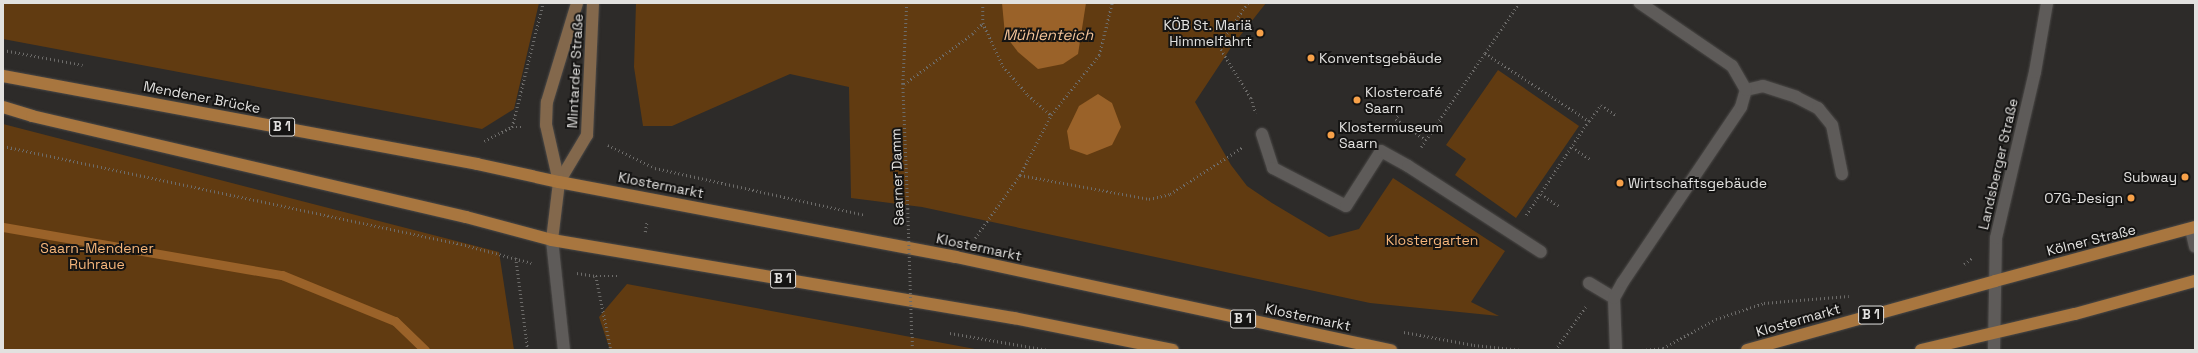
<!DOCTYPE html>
<html>
<head>
<meta charset="utf-8">
<style>
  body { margin:0 }
  #map { position:relative; width:2198px; height:353px; overflow:hidden; background:#2d2b29; font-family:"Space Grotesk",sans-serif }
  div>[style] { position:absolute }
  .green>* { inset:0; background:#613b11 }
  .water>* { inset:0; background:#9a6229 }
  .stream>* { height:9px; margin:-4.5px; padding:0 4.5px; transform-origin:4.5px; border-radius:4.5px; background:#9a6229 }
  .path>* { height:2.5px; margin-top:-1.25px; transform-origin:0; background:repeating-linear-gradient(90deg,#6d6c6a 0 1px,transparent 0 4px) }
  .roads { filter:drop-shadow(0 0 1px #4b4947) drop-shadow(0 0 1px #4b4947) }
  .lane>* { height:12px; margin:-6px; padding:0 6px; transform-origin:6px; border-radius:6px; background:#5e5b59 }
  .street>* { height:12px; margin:-6px; padding:0 6px; transform-origin:6px; border-radius:6px; background:#5e5b59 }
  .secondary>* { height:12px; margin:-6px; padding:0 6px; transform-origin:6px; border-radius:6px; background:#83684c }
  .primary>* { height:12px; margin:-6px; padding:0 6px; transform-origin:6px; border-radius:6px; background:#a8763f }
  .path-bridge>* { height:2.5px; margin-top:-1.25px; transform-origin:0; background:repeating-linear-gradient(90deg,#6d6c6a 0 1px,transparent 0 4px) }
  .dots>* { width:11px; height:11px; translate:-50% -50%; box-sizing:border-box; border:2px solid #151413; border-radius:50% }
  span { translate:-50% -50%; white-space:nowrap; text-align:center; line-height:1.15; -webkit-text-stroke:4px #151413; paint-order:stroke }
  .shield-label span { padding:1px 3px; background:#151413; border:1px solid; border-radius:3px; -webkit-text-stroke-width:0 }
  .shield-label { font-size:13px; color:#e2e1df; font-weight:700 }
  .poi-label { font-size:14px; color:#e2e1df }
  .right { translate:-100% -50%; text-align:right }
  .left { translate:0 -50%; text-align:left }
  .street-label { font-size:14px; color:#e2e1df }
  .park-label { font-size:14px; color:#f5b57a }
  .water-label { font-size:15px; color:#f4c499; font-style:italic }
  .frame { position:absolute; inset:0; border:4px solid #e2e1df; pointer-events:none }
</style>
</head>
<body>
<div id="map">
  <div class="green">
    <i style="clip-path:polygon(3px 3px,539px 3px,514px 109px,482px 129px,3px 39px)"></i>
    <i style="clip-path:polygon(636px 3px,1266px 3px,1232px 46px,1195px 102px,1231px 165px,1247px 186px,1272px 203px,1329px 237px,1359px 229px,1393px 178px,1505px 251px,1471px 302px,1499px 316px,1370px 303px,922px 207px,851px 198px,849px 87px,790px 74px,672px 126px,643px 126px,634px 67px)"></i>
    <i style="clip-path:polygon(1498px 70px,1579px 126px,1516px 218px,1455px 175px,1466px 159px,1446px 145px)"></i>
    <i style="clip-path:polygon(3px 124px,499px 252px,514px 350px,3px 350px)"></i>
    <i style="clip-path:polygon(627px 284px,975px 349px,983px 350px,610px 350px,599px 317px)"></i>
  </div>
  <div class="water">
    <i style="clip-path:polygon(1002px 3px,1086px 3px,1078px 54px,1063px 64px,1038px 69px,1018px 52px,1005px 35px)"></i>
    <i style="clip-path:polygon(1098px 94px,1112px 103px,1121px 127px,1112px 145px,1087px 155px,1070px 149px,1067px 131px,1079px 106px)"></i>
  </div>
  <div class="stream">
    <i style="left:3px;top:227px;width:283px;rotate:9.8deg"></i>
    <i style="left:282px;top:275px;width:122px;rotate:22.2deg"></i>
    <i style="left:395px;top:321px;width:42px;rotate:44deg"></i>
  </div>
  <div class="path">
    <i style="left:907px;top:3px;width:81px;rotate:92.8deg"></i>
    <i style="left:903px;top:84px;width:125px;rotate:87.7deg"></i>
    <i style="left:983px;top:3px;width:20px;rotate:90deg"></i>
    <i style="left:983px;top:23px;width:47px;rotate:65.1deg"></i>
    <i style="left:1003px;top:66px;width:38px;rotate:49deg"></i>
    <i style="left:1028px;top:95px;width:30px;rotate:41deg"></i>
    <i style="left:1248px;top:3px;width:52px;rotate:124deg"></i>
    <i style="left:1219px;top:46px;width:61px;rotate:58.4deg"></i>
    <i style="left:1251px;top:98px;width:16px;rotate:72deg"></i>
    <i style="left:3px;top:50px;width:81px;rotate:10.6deg"></i>
    <i style="left:1485px;top:53px;width:60px;rotate:-55.8deg"></i>
    <i style="left:904px;top:84px;width:84px;rotate:-36.3deg"></i>
    <i style="left:972px;top:34px;width:16px;rotate:-45deg"></i>
    <i style="left:1398px;top:116px;width:4px;rotate:124deg"></i>
    <i style="left:1396px;top:119px;width:35px;rotate:35deg"></i>
    <i style="left:1589px;top:121px;width:20px;rotate:-53deg"></i>
    <i style="left:1601px;top:105px;width:18px;rotate:34deg"></i>
    <i style="left:512px;top:127px;width:128px;rotate:-76deg"></i>
    <i style="left:484px;top:141px;width:31px;rotate:-27deg"></i>
    <i style="left:512px;top:127px;width:12px"></i>
    <i style="left:608px;top:145px;width:52px;rotate:26.1deg"></i>
    <i style="left:655px;top:168px;width:216px;rotate:12.6deg"></i>
    <i style="left:3px;top:146px;width:468px;rotate:12.1deg"></i>
    <i style="left:461px;top:244px;width:73px;rotate:15deg"></i>
    <i style="left:1421px;top:147px;width:114px;rotate:-55.8deg"></i>
    <i style="left:1485px;top:53px;width:124px;rotate:33.2deg"></i>
    <i style="left:1589px;top:121px;width:114px;rotate:123.6deg"></i>
    <i style="left:1572px;top:147px;width:22px;rotate:34deg"></i>
    <i style="left:1020px;top:175px;width:131px;rotate:10.5deg"></i>
    <i style="left:1149px;top:199px;width:22px;rotate:-13deg"></i>
    <i style="left:1170px;top:194px;width:87px;rotate:-32.8deg"></i>
    <i style="left:1541px;top:194px;width:22px;rotate:34deg"></i>
    <i style="left:645px;top:232px;width:11px;rotate:-80deg"></i>
    <i style="left:975px;top:238px;width:77px;rotate:-54.5deg"></i>
    <i style="left:1020px;top:175px;width:68px;rotate:-62.7deg"></i>
    <i style="left:1051px;top:115px;width:77px;rotate:-51.3deg"></i>
    <i style="left:1099px;top:55px;width:54px;rotate:-76deg"></i>
    <i style="left:516px;top:258px;width:93px;rotate:82.6deg"></i>
    <i style="left:1964px;top:264px;width:11px;rotate:-38deg"></i>
    <i style="left:577px;top:273px;width:19px;rotate:9deg"></i>
    <i style="left:596px;top:276px;width:22px"></i>
    <i style="left:596px;top:276px;width:76px;rotate:78.5deg"></i>
    <i style="left:1404px;top:332px;width:71px;rotate:10.5deg"></i>
    <i style="left:1474px;top:345px;width:48px;rotate:5.9deg"></i>
    <i style="left:950px;top:333px;width:98px;rotate:9.9deg"></i>
    <i style="left:912px;top:350px;width:14px;rotate:-90deg"></i>
    <i style="left:1555px;top:350px;width:54px;rotate:-54.8deg"></i>
    <i style="left:1642px;top:350px;width:21px;rotate:-5deg"></i>
    <i style="left:1663px;top:348px;width:60px;rotate:-28.7deg"></i>
    <i style="left:1716px;top:319px;width:51px;rotate:-18.4deg"></i>
    <i style="left:1764px;top:303px;width:85px;rotate:-4.7deg"></i>
  </div>
  <div class="roads">
    <div class="lane">
      <i style="left:1746px;top:90px;width:17px;rotate:-13deg"></i>
      <i style="left:1763px;top:86px;width:35px;rotate:18deg"></i>
      <i style="left:1796px;top:97px;width:25px;rotate:27deg"></i>
      <i style="left:1818px;top:108px;width:22px;rotate:51deg"></i>
      <i style="left:1832px;top:125px;width:50px;rotate:78.5deg"></i>
      <i style="left:1262px;top:134px;width:36px;rotate:72deg"></i>
      <i style="left:1273px;top:168px;width:82px;rotate:27.5deg"></i>
      <i style="left:1346px;top:206px;width:65px;rotate:-57.5deg"></i>
      <i style="left:1381px;top:151px;width:31px;rotate:29deg"></i>
      <i style="left:1408px;top:166px;width:158px;rotate:32.9deg"></i>
      <i style="left:2191px;top:229px;width:18px;rotate:77deg"></i>
      <i style="left:1589px;top:283px;width:29px;rotate:31deg"></i>
    </div>
    <div class="street">
      <i style="left:552px;top:240px;width:111px;rotate:83.8deg"></i>
      <i style="left:1616px;top:350px;width:52px;rotate:-92.2deg"></i>
      <i style="left:1614px;top:298px;width:18px;rotate:-61deg"></i>
      <i style="left:1623px;top:282px;width:211px;rotate:-56deg"></i>
      <i style="left:1741px;top:107px;width:18px;rotate:-74deg"></i>
      <i style="left:1746px;top:90px;width:28px;rotate:-120deg"></i>
      <i style="left:1732px;top:66px;width:112px;rotate:-145.6deg"></i>
      <i style="left:1994px;top:350px;width:112px;rotate:-89deg"></i>
      <i style="left:1996px;top:238px;width:171px;rotate:-76.8deg"></i>
      <i style="left:2035px;top:72px;width:70px;rotate:-80.1deg"></i>
    </div>
    <div class="secondary">
      <i style="left:559px;top:182px;width:55px;rotate:-59.2deg"></i>
      <i style="left:587px;top:135px;width:132px;rotate:-87.4deg"></i>
      <i style="left:552px;top:240px;width:58px;rotate:-83.1deg"></i>
      <i style="left:559px;top:182px;width:58px;rotate:-102.8deg"></i>
      <i style="left:546px;top:125px;width:23px;rotate:-88deg"></i>
      <i style="left:547px;top:102px;width:103px;rotate:-73.1deg"></i>
    </div>
    <div class="primary">
      <i style="left:3px;top:76px;width:482px;rotate:10.5deg"></i>
      <i style="left:477px;top:164px;width:84px;rotate:12.4deg"></i>
      <i style="left:559px;top:182px;width:404px;rotate:10.7deg"></i>
      <i style="left:956px;top:257px;width:445px;rotate:12.1deg"></i>
      <i style="left:3px;top:107px;width:30px;rotate:17deg"></i>
      <i style="left:32px;top:116px;width:446px;rotate:13.1deg"></i>
      <i style="left:466px;top:217px;width:89px;rotate:15deg"></i>
      <i style="left:552px;top:240px;width:469px;rotate:9.6deg"></i>
      <i style="left:1014px;top:318px;width:162px;rotate:11.4deg"></i>
      <i style="left:1747px;top:350px;width:257px;rotate:-15.5deg"></i>
      <i style="left:1995px;top:281px;width:207px;rotate:-15.1deg"></i>
      <i style="left:1921px;top:350px;width:158px;rotate:-13.2deg"></i>
      <i style="left:2075px;top:314px;width:124px;rotate:-15.4deg"></i>
    </div>
  </div>
  <div class="path-bridge">
    <i style="left:908px;top:209px;width:127px;rotate:88.2deg"></i>
  </div>
  <div class="dots">
    <i style="left:1260px;top:33px;background:#f7a149"></i>
    <i style="left:1311px;top:58px;background:#f7a149"></i>
    <i style="left:1357px;top:100px;background:#f7a149"></i>
    <i style="left:1331px;top:135px;background:#f7a149"></i>
    <i style="left:2185px;top:177px;background:#f7a149"></i>
    <i style="left:1620px;top:183px;background:#f7a149"></i>
    <i style="left:2131px;top:198px;background:#f7a149"></i>
  </div>
  <div class="shield-label">
    <span style="left:282px;top:127px">B 1</span>
    <span style="left:783px;top:279px">B 1</span>
    <span style="left:1871px;top:315px">B 1</span>
    <span style="left:1243px;top:319px">B 1</span>
  </div>
  <div class="poi-label">
    <span class="right" style="left:1252px;top:33px">KÖB St. Mariä<br>Himmelfahrt</span>
    <span class="left" style="left:1319px;top:58px">Konventsgebäude</span>
    <span class="left" style="left:1365px;top:100px">Klostercafé<br>Saarn</span>
    <span class="left" style="left:1339px;top:135px">Klostermuseum<br>Saarn</span>
    <span class="right" style="left:2177px;top:177px">Subway</span>
    <span class="left" style="left:1628px;top:183px">Wirtschaftsgebäude</span>
    <span class="right" style="left:2123px;top:198px">O7G-Design</span>
  </div>
  <div class="street-label">
    <span style="left:575px;top:71px;rotate:-87deg">Mintarder Straße</span>
    <span style="left:202px;top:97px;rotate:11deg">Mendener Brücke</span>
    <span style="left:1998px;top:164px;rotate:-77deg">Landsberger Straße</span>
    <span style="left:897px;top:177px;rotate:-92deg">Saarner Damm</span>
    <span style="left:661px;top:185px;rotate:11deg">Klostermarkt</span>
    <span style="left:2091px;top:240px;rotate:-14deg">Kölner Straße</span>
    <span style="left:979px;top:247px;rotate:12deg">Klostermarkt</span>
    <span style="left:1308px;top:317px;rotate:12deg">Klostermarkt</span>
    <span style="left:1798px;top:320px;rotate:-16deg">Klostermarkt</span>
  </div>
  <div class="park-label">
    <span style="left:1432px;top:240px">Klostergarten</span>
    <span style="left:97px;top:256px">Saarn-Mendener<br>Ruhraue</span>
  </div>
  <div class="water-label">
    <span style="left:1048px;top:35px">Mühlenteich</span>
  </div>
  <div class="frame"></div>
</div>
</body>
</html>
